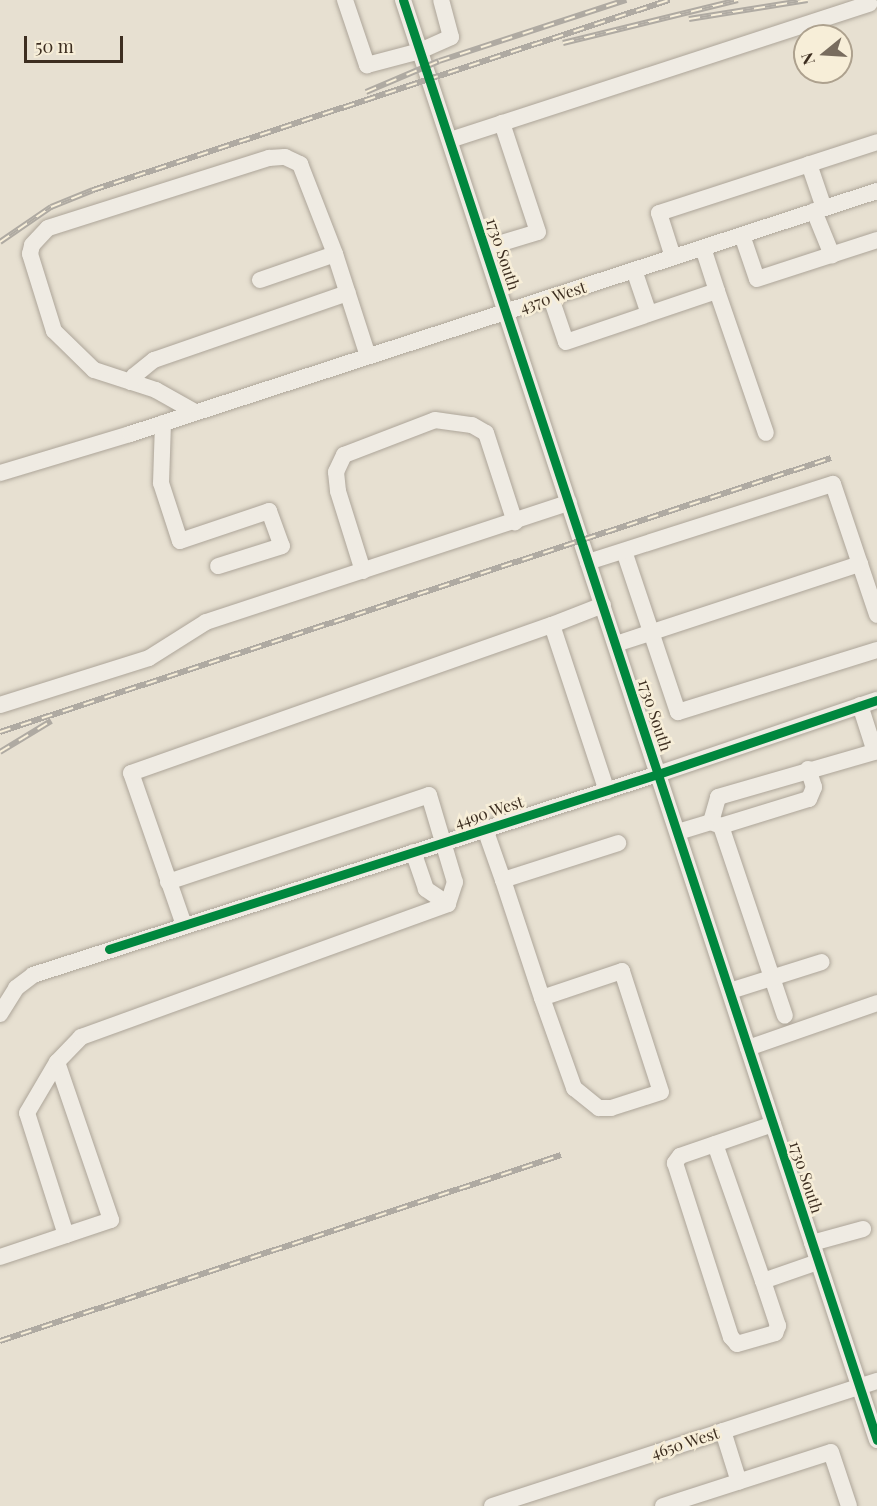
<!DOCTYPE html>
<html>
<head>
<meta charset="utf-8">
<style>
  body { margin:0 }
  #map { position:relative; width:877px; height:1506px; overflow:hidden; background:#e7e0d1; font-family:"Playfair Display",serif }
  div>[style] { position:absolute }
  .roads { filter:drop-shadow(0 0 2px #ada599) drop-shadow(0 0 2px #ada599) }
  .minor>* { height:16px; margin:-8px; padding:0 8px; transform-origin:8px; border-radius:8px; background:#efebe3 }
  .rail>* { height:6px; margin-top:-3px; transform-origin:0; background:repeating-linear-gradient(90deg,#f7eed8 0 11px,#afaaa2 0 22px); box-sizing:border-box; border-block:2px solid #afaaa2 }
  .cycleway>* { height:9px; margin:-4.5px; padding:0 4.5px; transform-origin:4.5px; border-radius:4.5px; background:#00873e }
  span { translate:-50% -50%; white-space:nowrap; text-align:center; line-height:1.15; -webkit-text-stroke:5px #f7eed8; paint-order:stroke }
  .street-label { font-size:16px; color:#3d2e20 }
  .north { position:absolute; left:793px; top:24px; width:60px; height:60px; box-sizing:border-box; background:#f7eed8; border:2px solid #ada18e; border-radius:50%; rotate:252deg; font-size:16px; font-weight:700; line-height:24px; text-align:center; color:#3d2e20 }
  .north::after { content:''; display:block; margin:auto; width:21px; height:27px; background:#786c5e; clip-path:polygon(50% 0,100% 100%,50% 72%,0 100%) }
  .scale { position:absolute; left:24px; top:36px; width:99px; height:27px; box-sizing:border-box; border:3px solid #3d2e20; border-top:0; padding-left:8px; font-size:18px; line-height:21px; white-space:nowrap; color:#3d2e20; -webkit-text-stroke:4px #f7eed8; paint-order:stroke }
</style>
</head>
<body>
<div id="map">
  <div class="roads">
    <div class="minor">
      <i style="left:345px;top:0;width:69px;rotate:71.3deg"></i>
      <i style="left:367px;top:65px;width:55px;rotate:-14.8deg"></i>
      <i style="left:420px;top:51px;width:34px;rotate:-24deg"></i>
      <i style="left:451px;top:37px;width:38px;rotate:-105deg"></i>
      <i style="left:403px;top:0;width:1516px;rotate:71.78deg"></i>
      <i style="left:450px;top:140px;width:441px;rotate:-18deg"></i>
      <i style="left:809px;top:164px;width:46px;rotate:71.2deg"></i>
      <i style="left:814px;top:211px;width:48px;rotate:67.8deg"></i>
      <i style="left:742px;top:235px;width:46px;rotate:71.2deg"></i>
      <i style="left:757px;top:279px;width:126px;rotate:-18deg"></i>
      <i style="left:485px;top:248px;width:55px;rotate:-16.8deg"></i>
      <i style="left:538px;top:232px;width:115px;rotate:-108.3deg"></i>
      <i style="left:673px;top:257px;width:46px;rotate:-107.7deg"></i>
      <i style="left:659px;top:213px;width:229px;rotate:-18deg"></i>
      <i style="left:634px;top:270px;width:46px;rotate:71.2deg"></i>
      <i style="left:260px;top:280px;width:79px;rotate:-19.1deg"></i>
      <i style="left:335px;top:254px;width:107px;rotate:72.1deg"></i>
      <i style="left:717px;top:291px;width:150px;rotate:71deg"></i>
      <i style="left:551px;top:298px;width:46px;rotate:71.2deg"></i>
      <i style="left:566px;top:342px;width:159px;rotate:-18.7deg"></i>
      <i style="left:717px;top:291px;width:45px;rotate:-108deg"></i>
      <i style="left:131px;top:382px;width:39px;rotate:-162deg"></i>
      <i style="left:94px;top:370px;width:56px;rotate:-135.7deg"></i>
      <i style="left:54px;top:331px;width:81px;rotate:-107.3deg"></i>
      <i style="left:30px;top:254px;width:9px;rotate:-77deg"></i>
      <i style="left:32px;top:245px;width:23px;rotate:-47deg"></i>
      <i style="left:48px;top:228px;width:232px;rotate:-17.6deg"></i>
      <i style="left:269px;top:158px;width:16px;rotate:-4deg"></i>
      <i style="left:285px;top:157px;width:17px;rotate:25deg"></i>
      <i style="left:300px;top:164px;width:97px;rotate:68.7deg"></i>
      <i style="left:195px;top:412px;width:45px;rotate:-150.6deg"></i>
      <i style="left:156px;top:390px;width:26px;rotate:-162deg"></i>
      <i style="left:131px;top:382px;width:7px;rotate:-63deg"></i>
      <i style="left:134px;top:376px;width:26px;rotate:-39deg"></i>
      <i style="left:154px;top:360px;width:205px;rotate:-19.1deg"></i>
      <i style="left:163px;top:423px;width:60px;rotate:91.9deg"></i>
      <i style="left:161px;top:483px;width:61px;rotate:71.9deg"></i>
      <i style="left:180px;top:541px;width:94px;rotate:-18.6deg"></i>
      <i style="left:269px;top:511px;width:37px;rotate:70deg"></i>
      <i style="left:282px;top:546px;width:67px;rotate:162.6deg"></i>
      <i style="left:0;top:473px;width:136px;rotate:-16.7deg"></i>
      <i style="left:130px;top:434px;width:786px;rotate:-18.02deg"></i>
      <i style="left:624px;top:551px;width:170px;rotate:71.5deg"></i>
      <i style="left:678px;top:712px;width:208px;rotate:-17.3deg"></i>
      <i style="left:588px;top:562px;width:257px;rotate:-17.7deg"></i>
      <i style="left:833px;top:484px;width:138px;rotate:71.4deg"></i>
      <i style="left:363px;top:571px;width:84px;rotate:-107.4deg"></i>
      <i style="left:338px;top:491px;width:19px;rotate:-96deg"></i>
      <i style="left:336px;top:472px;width:19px;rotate:-65deg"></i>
      <i style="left:344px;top:455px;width:97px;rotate:-21deg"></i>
      <i style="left:435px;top:420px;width:37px;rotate:8deg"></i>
      <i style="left:472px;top:425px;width:16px;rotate:30deg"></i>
      <i style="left:486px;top:433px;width:94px;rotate:72deg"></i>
      <i style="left:603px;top:605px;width:55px;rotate:158.6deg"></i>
      <i style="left:552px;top:625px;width:175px;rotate:71.7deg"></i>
      <i style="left:616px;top:644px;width:257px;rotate:-18.2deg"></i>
      <i style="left:0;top:705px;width:156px;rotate:-17.5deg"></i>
      <i style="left:149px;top:658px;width:67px;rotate:-32.3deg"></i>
      <i style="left:206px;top:622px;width:382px;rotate:-18.2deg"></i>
      <i style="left:860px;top:705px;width:49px;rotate:72.3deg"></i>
      <i style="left:711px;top:822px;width:26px;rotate:-74deg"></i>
      <i style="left:718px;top:797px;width:166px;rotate:-16.1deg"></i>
      <i style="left:721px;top:826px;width:200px;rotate:71.4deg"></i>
      <i style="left:485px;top:829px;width:54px;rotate:70.6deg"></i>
      <i style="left:503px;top:880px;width:121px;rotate:-17.8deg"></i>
      <i style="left:678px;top:832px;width:34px;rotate:-17deg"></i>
      <i style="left:711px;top:822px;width:11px;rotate:22deg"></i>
      <i style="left:721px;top:826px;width:92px;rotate:-17.1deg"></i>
      <i style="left:809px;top:799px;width:13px;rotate:-67deg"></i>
      <i style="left:814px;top:787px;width:19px;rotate:-108deg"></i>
      <i style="left:503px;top:880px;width:124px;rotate:71.7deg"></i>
      <i style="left:542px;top:998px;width:96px;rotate:70.4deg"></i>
      <i style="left:574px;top:1088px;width:32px;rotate:39deg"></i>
      <i style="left:599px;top:1108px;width:12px"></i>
      <i style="left:611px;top:1108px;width:52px;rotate:-17.7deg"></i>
      <i style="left:661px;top:1092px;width:127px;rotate:-107.9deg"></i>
      <i style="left:622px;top:971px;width:84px;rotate:161.4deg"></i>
      <i style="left:168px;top:882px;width:275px;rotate:-18.4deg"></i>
      <i style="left:429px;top:795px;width:91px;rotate:73.4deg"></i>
      <i style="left:455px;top:882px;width:23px;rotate:108deg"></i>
      <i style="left:448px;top:904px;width:27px;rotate:-146deg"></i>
      <i style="left:426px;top:889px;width:39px;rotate:-109deg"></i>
      <i style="left:184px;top:925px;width:161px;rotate:-109.2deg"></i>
      <i style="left:131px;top:773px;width:446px;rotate:-19.4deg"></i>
      <i style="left:730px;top:991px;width:96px;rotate:-17.5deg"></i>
      <i style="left:0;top:1014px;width:31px;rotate:-58deg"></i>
      <i style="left:16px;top:988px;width:21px;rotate:-37deg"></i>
      <i style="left:33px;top:975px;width:657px;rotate:-17.83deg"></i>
      <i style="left:658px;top:774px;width:231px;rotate:-18.7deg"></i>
      <i style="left:748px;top:1048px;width:137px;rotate:-19.2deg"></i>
      <i style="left:57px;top:1062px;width:167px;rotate:71.1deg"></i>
      <i style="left:111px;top:1220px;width:47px;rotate:161.6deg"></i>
      <i style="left:773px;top:1124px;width:98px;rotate:161deg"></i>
      <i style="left:680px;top:1156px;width:9px;rotate:126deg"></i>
      <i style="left:675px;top:1163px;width:183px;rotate:72.2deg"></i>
      <i style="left:731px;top:1337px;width:9px;rotate:49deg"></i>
      <i style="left:737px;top:1344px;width:40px;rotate:-16deg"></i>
      <i style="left:775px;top:1333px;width:8px;rotate:-67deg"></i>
      <i style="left:778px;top:1326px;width:47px;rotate:-108.4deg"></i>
      <i style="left:763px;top:1281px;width:58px;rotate:-19.1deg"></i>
      <i style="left:715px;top:1144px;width:145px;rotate:70.7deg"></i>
      <i style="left:812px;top:1243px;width:53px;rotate:-15.4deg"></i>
      <i style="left:0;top:1257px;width:70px;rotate:-18.4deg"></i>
      <i style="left:66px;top:1235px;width:128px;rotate:-107.7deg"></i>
      <i style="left:27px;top:1113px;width:59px;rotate:-59.5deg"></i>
      <i style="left:57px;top:1062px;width:35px;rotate:-46deg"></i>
      <i style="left:81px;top:1037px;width:390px;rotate:-19.9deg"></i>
      <i style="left:723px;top:1431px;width:53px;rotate:72.6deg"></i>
      <i style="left:492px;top:1506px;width:405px;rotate:-18deg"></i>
      <i style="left:663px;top:1506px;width:176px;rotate:-17.8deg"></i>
      <i style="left:831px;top:1452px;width:57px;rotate:71.6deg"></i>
    </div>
  </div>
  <div class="rail">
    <i style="left:689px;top:19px;width:120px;rotate:-9.1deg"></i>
    <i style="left:563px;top:43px;width:180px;rotate:-13.8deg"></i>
    <i style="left:366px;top:92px;width:79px;rotate:-23deg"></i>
    <i style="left:439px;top:61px;width:197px;rotate:-18.1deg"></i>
    <i style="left:0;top:242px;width:62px;rotate:-34.5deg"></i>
    <i style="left:51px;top:207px;width:45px;rotate:-22deg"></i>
    <i style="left:93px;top:190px;width:607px;rotate:-18.26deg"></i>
    <i style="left:0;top:732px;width:875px;rotate:-18.25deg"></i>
    <i style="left:0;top:752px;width:60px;rotate:-31.3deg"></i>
    <i style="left:0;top:1341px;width:591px;rotate:-18.34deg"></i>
  </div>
  <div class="cycleway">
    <i style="left:403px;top:0;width:1516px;rotate:71.78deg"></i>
    <i style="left:109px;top:949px;width:576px;rotate:-17.68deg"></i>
    <i style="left:658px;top:774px;width:231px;rotate:-18.7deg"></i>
  </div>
  <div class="street-label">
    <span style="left:503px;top:254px;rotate:72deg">1730 South</span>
    <span style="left:553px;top:297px;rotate:-18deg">4370 West</span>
    <span style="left:655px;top:715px;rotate:72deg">1730 South</span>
    <span style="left:489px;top:812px;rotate:-18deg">4490 West</span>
    <span style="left:806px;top:1177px;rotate:72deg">1730 South</span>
    <span style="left:685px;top:1443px;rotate:-18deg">4650 West</span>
  </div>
  <div class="north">N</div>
  <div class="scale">50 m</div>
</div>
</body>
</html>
